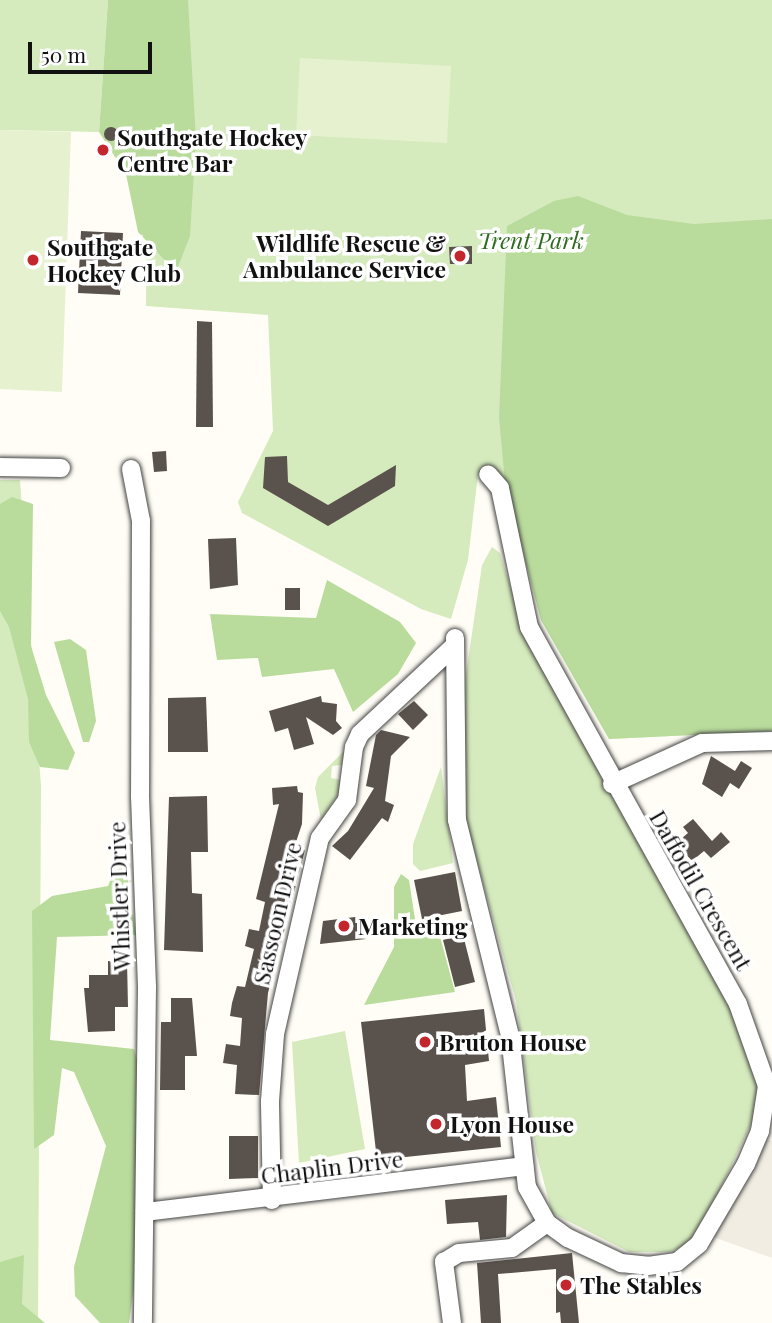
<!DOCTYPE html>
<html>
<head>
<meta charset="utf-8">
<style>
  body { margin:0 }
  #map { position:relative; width:772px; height:1323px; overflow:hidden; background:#fffdf5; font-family:"Playfair Display",serif }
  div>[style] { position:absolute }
  .green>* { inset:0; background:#d5ebbd }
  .forest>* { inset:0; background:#b9dc9c }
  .pitch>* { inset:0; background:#e6f2cf }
  .plaza>* { inset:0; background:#f1ede2 }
  .building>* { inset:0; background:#5a524d }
  .round { border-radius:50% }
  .roads { filter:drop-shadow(0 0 2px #444) drop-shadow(0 0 2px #444) }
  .minor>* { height:18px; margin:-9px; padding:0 9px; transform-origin:9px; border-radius:9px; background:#fff }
  .dots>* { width:19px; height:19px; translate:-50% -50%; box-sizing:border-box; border:4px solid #fff; border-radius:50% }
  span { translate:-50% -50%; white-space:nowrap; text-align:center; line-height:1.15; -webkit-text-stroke:7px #fff; paint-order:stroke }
  .poi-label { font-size:23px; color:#111; font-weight:700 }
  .left { translate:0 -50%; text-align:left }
  .right { translate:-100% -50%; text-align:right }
  .park-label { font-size:23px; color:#2f6b1f; font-style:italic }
  .street-label { font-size:23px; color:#111 }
  .scale { position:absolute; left:28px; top:42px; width:124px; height:32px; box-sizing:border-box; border:4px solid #111; border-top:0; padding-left:9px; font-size:21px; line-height:24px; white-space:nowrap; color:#111; -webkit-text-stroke:5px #fff; paint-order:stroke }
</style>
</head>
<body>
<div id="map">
  <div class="green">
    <i style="clip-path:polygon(0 0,108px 0,99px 132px,0 130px)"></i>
    <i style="clip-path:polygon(147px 0,772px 0,772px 731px,609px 739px,541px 620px,504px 482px,478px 474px,468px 560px,451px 619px,421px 609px,242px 513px,238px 502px,273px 431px,268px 315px,146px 306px)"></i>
    <i style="clip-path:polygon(0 480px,20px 480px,41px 787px,38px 1323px,0 1323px)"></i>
    <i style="clip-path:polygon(492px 547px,500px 553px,524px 631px,739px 1018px,762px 1080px,757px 1112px,695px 1241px,669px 1252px,629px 1252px,552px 1213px,536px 1152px,516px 1001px,465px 818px,464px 688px,482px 565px)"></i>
    <i style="clip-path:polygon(344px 751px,342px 765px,332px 766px,331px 778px,342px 780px,339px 793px,321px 820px,315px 788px,318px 777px)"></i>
    <i style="clip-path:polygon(441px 767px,453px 863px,420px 871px,413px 864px,413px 844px)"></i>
    <i style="clip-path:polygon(345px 1031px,365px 1149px,299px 1163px,292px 1042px)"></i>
  </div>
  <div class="forest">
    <i style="clip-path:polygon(108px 0,188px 0,196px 140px,190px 236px,176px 272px,138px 232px,126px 174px,99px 132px)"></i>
    <i style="clip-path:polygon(578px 196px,627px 215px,694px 224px,772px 219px,772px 731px,609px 739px,541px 620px,505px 482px,499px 418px,507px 226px,554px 201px)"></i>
    <i style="clip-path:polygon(12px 497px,33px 504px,31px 646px,46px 695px,75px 753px,68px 770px,40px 767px,29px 742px,28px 699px,9px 627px,0 611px,0 504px)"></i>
    <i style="clip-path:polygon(327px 580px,400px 622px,416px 643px,398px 674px,353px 712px,334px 669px,262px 677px,258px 658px,217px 660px,210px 614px,316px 618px)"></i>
    <i style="clip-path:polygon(70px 639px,86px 650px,96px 721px,89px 742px,83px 742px,54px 642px)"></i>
    <i style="clip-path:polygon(126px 866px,136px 935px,57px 937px,50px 1040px,134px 1049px,139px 1067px,135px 1279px,129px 1323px,100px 1323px,75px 1296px,74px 1267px,106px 1146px,74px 1072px,62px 1068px,54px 1135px,34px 1149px,32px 911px,52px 896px,108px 886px,114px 871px)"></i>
    <i style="clip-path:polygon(401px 874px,409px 880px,417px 932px,438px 929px,455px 992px,364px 1005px,394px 947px,394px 887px)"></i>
    <i style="clip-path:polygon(24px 1255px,22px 1304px,45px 1323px,0 1323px,0 1262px)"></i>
  </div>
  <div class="pitch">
    <i style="clip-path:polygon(300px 58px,451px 66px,447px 143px,296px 135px)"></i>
    <i style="clip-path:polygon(0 130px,71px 132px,62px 392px,0 389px)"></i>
  </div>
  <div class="plaza">
    <i style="clip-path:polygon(757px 1137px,772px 1141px,772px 1258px,705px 1234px)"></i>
  </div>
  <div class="building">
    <i class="round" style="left:104px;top:127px;width:14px;height:14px"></i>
    <i style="clip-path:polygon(81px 231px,123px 233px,120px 295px,78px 293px)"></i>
    <i style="clip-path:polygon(472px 246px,472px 264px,450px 264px,449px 247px)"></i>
    <i style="clip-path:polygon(197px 321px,212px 322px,213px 427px,196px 427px)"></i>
    <i style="clip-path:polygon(166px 451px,167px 471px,154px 472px,152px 452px)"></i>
    <i style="clip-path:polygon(287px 456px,288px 482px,328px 505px,396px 465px,395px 486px,328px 526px,263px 488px,265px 457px)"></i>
    <i style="clip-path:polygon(236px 538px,238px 585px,210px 589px,208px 539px)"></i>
    <i style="clip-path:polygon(285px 588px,300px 588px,300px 610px,285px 610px)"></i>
    <i style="clip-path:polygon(321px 696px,322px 702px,337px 704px,336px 721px,342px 728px,333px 735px,306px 717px,314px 744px,294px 750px,288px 728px,275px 732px,269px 711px)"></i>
    <i style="clip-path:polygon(206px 697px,208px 752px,168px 752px,168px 698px)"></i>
    <i style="clip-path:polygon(414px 701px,428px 715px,413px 730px,398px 714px)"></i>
    <i style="clip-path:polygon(381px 730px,410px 737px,391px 756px,385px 801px,394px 805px,388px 822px,382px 818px,350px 860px,332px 846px,348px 831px,374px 788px,366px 786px,376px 735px)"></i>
    <i style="clip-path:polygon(711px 756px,735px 771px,741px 761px,752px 768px,739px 789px,730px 783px,722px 797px,702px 784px)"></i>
    <i style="clip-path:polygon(297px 786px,298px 792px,303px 793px,302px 824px,294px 848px,305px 850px,268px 993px,259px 1095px,235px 1094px,237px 1065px,223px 1063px,226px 1044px,240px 1046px,242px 1018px,230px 1016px,232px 1003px,237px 986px,245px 987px,254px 949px,245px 946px,249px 929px,259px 931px,265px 902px,256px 899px,279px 804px,273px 805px,272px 788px)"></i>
    <i style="clip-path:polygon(207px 796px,208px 852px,191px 852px,192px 893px,202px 894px,203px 952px,164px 950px,169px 797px)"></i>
    <i style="clip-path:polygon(693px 819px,712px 841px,721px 832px,730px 842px,711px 858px,704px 851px,692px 861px,676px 843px,688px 833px,683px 827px)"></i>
    <i style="clip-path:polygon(455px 872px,462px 911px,422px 919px,414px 880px)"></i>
    <i style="clip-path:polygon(363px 916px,366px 939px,320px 944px,323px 921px)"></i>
    <i style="clip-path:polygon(463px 935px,475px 982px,455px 987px,443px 940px)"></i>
    <i style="clip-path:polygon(108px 961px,127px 961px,128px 1007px,115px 1007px,115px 1031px,88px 1032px,84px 988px,89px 988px,89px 975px,108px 975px)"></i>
    <i style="clip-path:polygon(171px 998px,192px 998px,197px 1056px,185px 1056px,185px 1090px,160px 1090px,161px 1022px,171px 1022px)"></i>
    <i style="clip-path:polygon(484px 1009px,489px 1061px,465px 1065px,467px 1101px,496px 1097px,501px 1147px,377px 1160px,361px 1022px)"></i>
    <i style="clip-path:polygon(229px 1136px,258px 1136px,258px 1178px,229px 1179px)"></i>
    <i style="clip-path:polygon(507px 1195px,506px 1237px,480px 1240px,478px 1222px,447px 1224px,445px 1200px)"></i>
    <i style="clip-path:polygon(572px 1253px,579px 1323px,561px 1323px,560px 1312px,556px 1313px,556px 1269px,498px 1274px,501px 1323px,481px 1323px,477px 1263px)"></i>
  </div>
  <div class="roads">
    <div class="minor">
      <i style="left:0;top:467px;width:61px;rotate:0.9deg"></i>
      <i style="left:131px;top:469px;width:53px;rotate:79.1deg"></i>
      <i style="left:141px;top:521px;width:275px;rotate:90.2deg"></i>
      <i style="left:140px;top:796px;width:191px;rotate:87.9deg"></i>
      <i style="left:147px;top:987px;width:336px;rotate:90.7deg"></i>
      <i style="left:455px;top:638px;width:182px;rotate:89.4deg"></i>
      <i style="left:457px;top:820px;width:222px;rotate:76.2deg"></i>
      <i style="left:510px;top:1036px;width:152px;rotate:83.6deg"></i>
      <i style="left:527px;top:1187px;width:41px;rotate:60.9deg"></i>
      <i style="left:547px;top:1223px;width:26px;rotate:36deg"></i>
      <i style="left:568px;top:1238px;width:59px;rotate:25.3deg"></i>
      <i style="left:621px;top:1263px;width:27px;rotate:6deg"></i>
      <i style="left:648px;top:1266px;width:29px;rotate:-8deg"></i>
      <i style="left:677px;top:1262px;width:28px;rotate:-39deg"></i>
      <i style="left:699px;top:1244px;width:93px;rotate:-59.6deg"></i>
      <i style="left:746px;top:1164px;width:36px;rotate:-67deg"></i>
      <i style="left:760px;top:1131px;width:46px;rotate:-81.2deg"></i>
      <i style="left:767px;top:1086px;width:87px;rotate:-109.5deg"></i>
      <i style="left:738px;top:1004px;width:431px;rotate:-119deg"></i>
      <i style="left:529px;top:627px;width:142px;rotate:-101.8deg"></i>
      <i style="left:500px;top:488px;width:18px;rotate:-131deg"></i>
      <i style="left:612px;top:784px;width:99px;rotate:-24.5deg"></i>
      <i style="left:702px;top:743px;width:70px;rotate:-1.6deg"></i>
      <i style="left:272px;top:1200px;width:99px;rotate:-91.2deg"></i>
      <i style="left:270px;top:1101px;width:67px;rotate:-85.7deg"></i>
      <i style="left:275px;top:1034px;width:201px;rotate:-77.1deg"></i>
      <i style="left:320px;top:838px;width:47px;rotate:-54.6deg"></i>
      <i style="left:347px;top:800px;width:53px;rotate:-82.5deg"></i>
      <i style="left:354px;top:747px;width:14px;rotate:-65deg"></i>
      <i style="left:360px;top:734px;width:127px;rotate:-43.1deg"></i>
      <i style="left:145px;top:1212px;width:382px;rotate:-6.9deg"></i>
      <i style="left:452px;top:1323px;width:62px;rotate:-97.5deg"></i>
      <i style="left:444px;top:1262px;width:17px;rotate:-31deg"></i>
      <i style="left:459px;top:1253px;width:53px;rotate:-5.4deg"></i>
      <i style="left:512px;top:1248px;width:43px;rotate:-35.5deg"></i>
    </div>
  </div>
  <div class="dots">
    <i style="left:103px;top:150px;background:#c4262e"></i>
    <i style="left:460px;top:256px;background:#c4262e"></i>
    <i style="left:33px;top:260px;background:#c4262e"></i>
    <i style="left:344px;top:926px;background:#c4262e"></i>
    <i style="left:425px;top:1042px;background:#c4262e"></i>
    <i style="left:436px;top:1124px;background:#c4262e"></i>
    <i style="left:566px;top:1285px;background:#c4262e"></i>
  </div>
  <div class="poi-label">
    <span class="left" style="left:117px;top:150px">Southgate Hockey<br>Centre Bar</span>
    <span class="right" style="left:446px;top:256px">Wildlife Rescue &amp;<br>Ambulance Service</span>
    <span class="left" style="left:47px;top:260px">Southgate<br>Hockey Club</span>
    <span class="left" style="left:358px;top:926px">Marketing</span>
    <span class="left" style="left:439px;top:1042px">Bruton House</span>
    <span class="left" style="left:450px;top:1124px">Lyon House</span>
    <span class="left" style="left:580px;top:1285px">The Stables</span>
  </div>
  <div class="park-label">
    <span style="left:531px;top:240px">Trent Park</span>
  </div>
  <div class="street-label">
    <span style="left:701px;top:890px;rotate:60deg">Daffodil Crescent</span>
    <span style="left:119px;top:896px;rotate:-92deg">Whistler Drive</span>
    <span style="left:277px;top:913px;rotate:-77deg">Sassoon Drive</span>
    <span style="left:332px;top:1167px;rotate:-7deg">Chaplin Drive</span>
  </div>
  <div class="scale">50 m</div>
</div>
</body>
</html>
